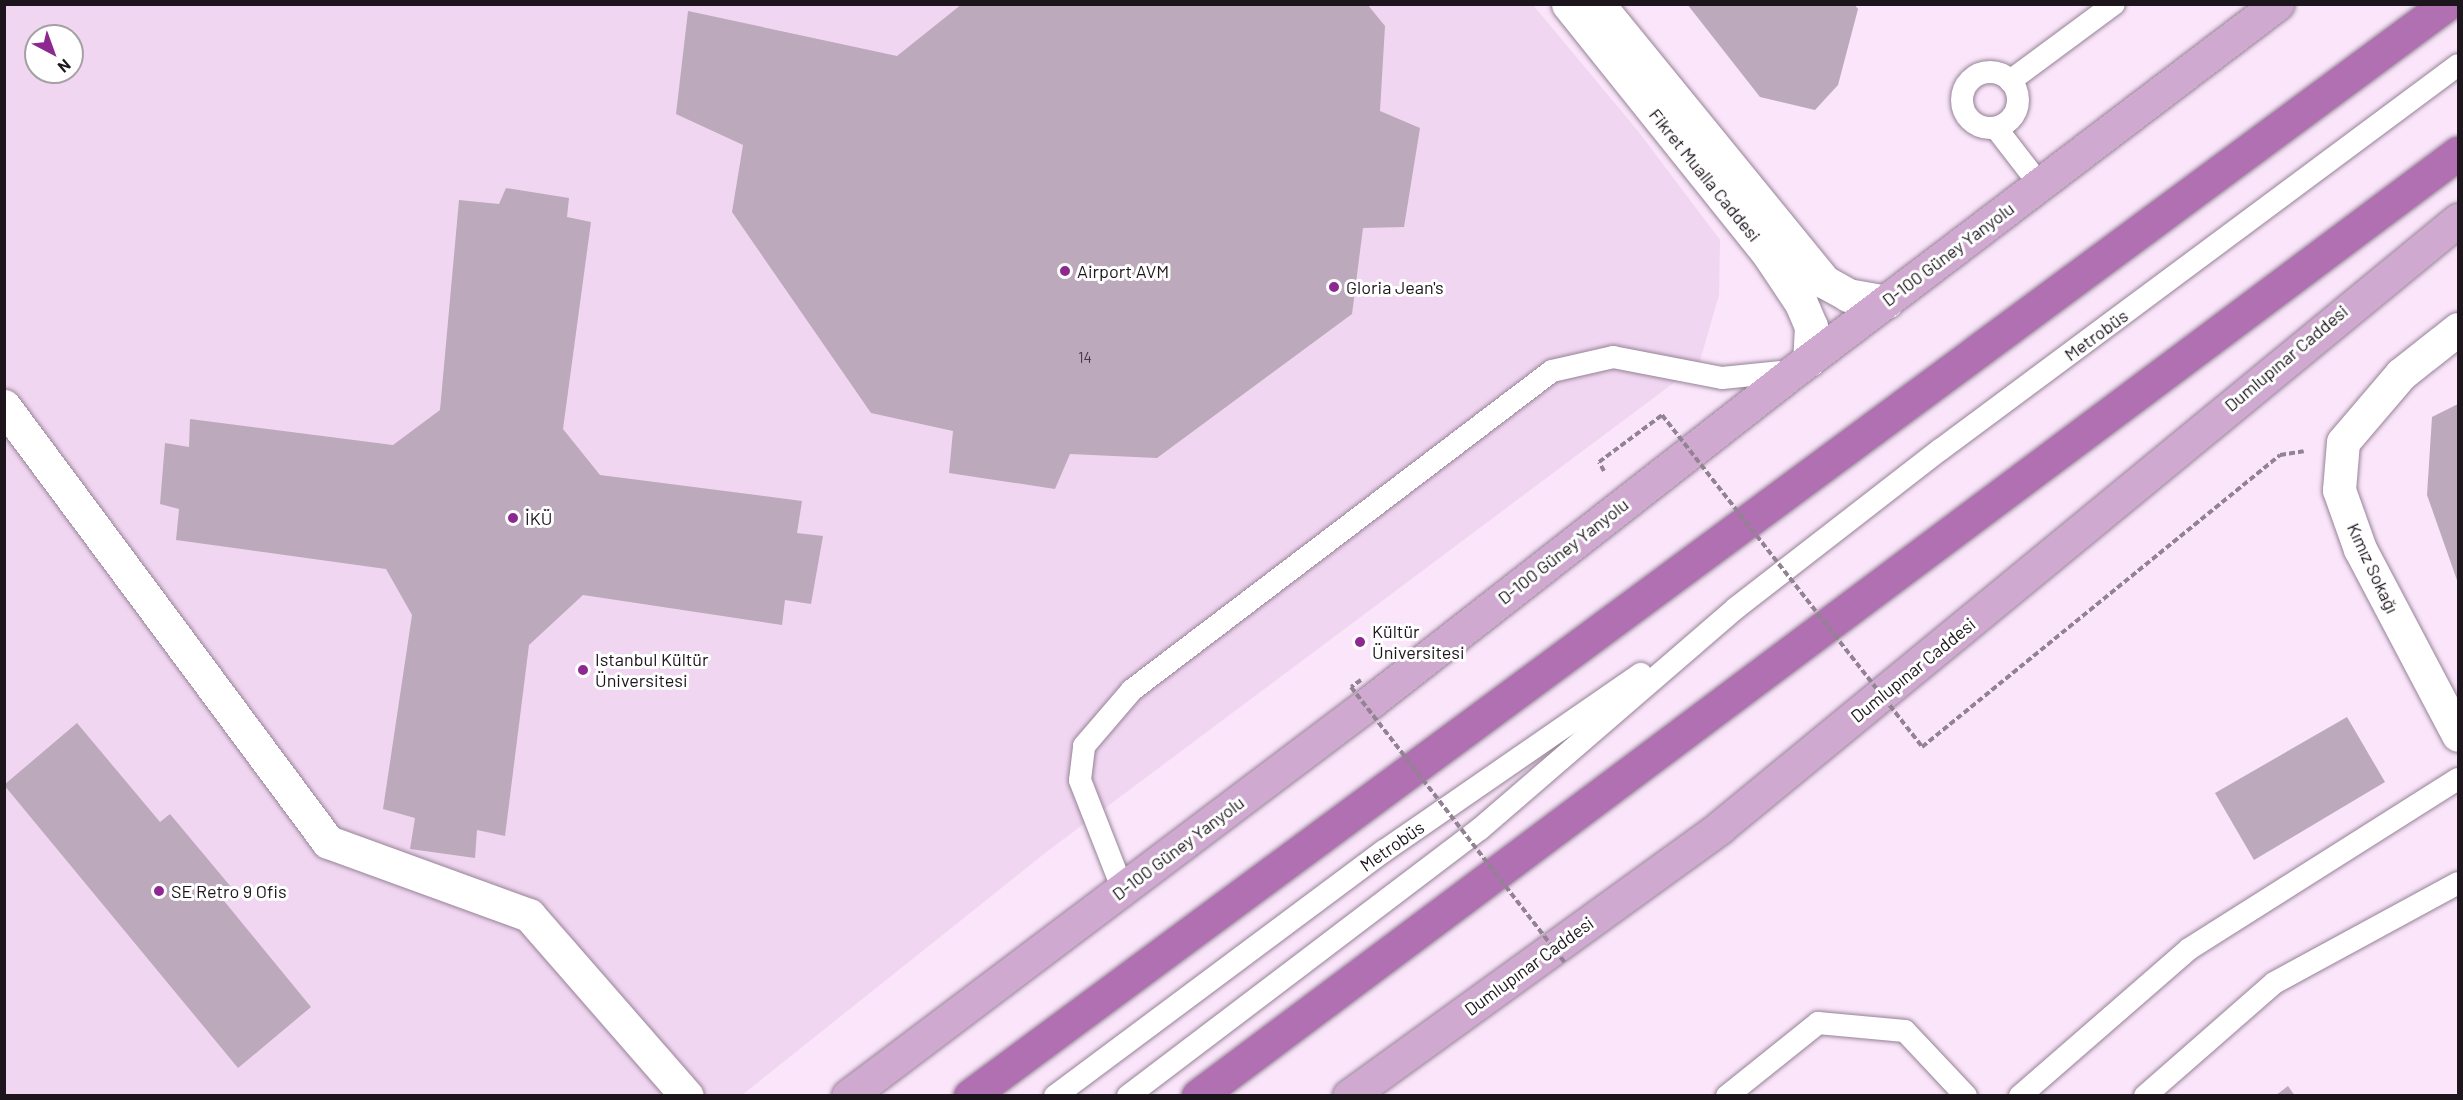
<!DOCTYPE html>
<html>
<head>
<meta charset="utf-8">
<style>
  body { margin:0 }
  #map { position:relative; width:2463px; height:1100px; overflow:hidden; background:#fae5fa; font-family:Barlow,sans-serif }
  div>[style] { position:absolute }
  .built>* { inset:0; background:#f1d6f1 }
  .building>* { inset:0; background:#bca9bc }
  .path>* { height:4px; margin-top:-2px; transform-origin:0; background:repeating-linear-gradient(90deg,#918391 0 6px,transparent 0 9px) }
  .roads { filter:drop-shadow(0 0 2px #968396) drop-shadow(0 0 2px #968396) }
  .lane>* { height:22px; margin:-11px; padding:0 11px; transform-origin:11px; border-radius:11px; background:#fff }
  .lane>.ring { margin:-11px; padding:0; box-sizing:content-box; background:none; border:22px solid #fff; border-radius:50% }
  .street>* { height:33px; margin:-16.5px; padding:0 16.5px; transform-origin:16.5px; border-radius:16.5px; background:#fff }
  .primary>* { height:33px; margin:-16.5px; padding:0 16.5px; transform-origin:16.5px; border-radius:16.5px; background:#d0a9d0 }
  .highway>* { height:33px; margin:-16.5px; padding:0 16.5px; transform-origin:16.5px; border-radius:16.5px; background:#b070b1 }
  .path-bridge>* { height:4px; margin-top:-2px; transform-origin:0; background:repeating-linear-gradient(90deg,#918391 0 6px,transparent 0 9px) }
  .dots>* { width:16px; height:16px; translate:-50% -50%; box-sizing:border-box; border:3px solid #fff; border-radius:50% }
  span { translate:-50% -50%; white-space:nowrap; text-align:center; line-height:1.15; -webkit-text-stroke:6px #fff; paint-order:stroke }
  .number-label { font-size:15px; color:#443a44 }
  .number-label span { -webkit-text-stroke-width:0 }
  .street-label { font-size:18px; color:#1c151c }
  .poi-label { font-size:18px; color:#1c151c }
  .left { translate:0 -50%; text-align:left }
  .frame { position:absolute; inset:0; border:6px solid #1c151c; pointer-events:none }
  .north { position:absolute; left:24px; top:24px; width:60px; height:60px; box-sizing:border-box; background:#fff; border:2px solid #a4a1a4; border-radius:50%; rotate:139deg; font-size:16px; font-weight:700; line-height:24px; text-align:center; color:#1c151c }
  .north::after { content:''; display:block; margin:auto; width:21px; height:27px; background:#8c2890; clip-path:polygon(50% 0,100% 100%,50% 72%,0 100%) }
</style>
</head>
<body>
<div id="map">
  <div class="built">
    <i style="clip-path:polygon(evenodd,5px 5px,1533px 5px,1638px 131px,1720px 240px,1719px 295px,1699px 364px,1049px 850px,742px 1095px,5px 1096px,5px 5px,36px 36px,72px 36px,72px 72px,36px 72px,36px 36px)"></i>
  </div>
  <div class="building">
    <i style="clip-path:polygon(962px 4px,1367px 4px,1385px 26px,1380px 111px,1420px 128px,1404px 227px,1363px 228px,1352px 314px,1157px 458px,1070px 454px,1055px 489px,949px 473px,953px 431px,871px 413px,732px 212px,743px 145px,676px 114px,688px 11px,897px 56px)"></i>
    <i style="clip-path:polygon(1687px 4px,1854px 4px,1858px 9px,1838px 85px,1815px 110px,1760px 97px)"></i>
    <i style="clip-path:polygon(506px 188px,569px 198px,567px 217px,591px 222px,563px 429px,600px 475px,802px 501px,797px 533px,823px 536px,811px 604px,785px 600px,782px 625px,583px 595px,529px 645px,505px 836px,477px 830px,475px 858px,410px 849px,415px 818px,383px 809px,412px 615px,386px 569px,176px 540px,179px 509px,160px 504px,165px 443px,189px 447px,190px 419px,393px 445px,440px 410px,459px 200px,499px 204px)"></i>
    <i style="clip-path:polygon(2458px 404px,2458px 583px,2427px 495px,2432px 417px)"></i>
    <i style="clip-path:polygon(2347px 717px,2385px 782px,2254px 860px,2215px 793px)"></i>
    <i style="clip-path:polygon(77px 723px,160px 822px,170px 814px,231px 887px,220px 896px,311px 1007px,238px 1068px,4px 785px)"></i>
    <i style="clip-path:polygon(2288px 1086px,2295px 1096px,2275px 1096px)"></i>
  </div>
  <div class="path">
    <i style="left:1604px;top:471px;width:10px;rotate:-119deg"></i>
    <i style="left:1599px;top:462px;width:79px;rotate:-36.7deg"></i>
    <i style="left:1922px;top:747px;width:462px;rotate:-39.2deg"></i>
    <i style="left:2280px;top:455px;width:24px;rotate:-9deg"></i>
  </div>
  <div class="roads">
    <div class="lane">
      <i class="ring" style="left:1962px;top:72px;width:34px;height:34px"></i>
      <i style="left:2010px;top:81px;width:129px;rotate:-36.5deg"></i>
      <i style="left:1996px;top:128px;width:72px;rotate:52.3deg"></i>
      <i style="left:1123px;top:890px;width:118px;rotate:-111.4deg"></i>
      <i style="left:1080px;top:780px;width:34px;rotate:-83deg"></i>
      <i style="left:1084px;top:746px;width:74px;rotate:-49.4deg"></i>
      <i style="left:1132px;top:690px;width:527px;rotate:-37.22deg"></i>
      <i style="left:1552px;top:371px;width:63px;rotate:-12.9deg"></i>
      <i style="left:1613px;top:357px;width:111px;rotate:10.9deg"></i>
      <i style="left:1722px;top:378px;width:70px;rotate:-5.7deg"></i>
      <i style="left:1055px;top:1096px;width:410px;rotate:-36.7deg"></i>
      <i style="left:1384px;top:851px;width:312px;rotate:-34.6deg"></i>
      <i style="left:1128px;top:1096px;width:442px;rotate:-37.2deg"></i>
      <i style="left:1480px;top:829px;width:338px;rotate:-40.8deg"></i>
      <i style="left:1736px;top:608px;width:258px;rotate:-37.8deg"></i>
      <i style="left:1940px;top:450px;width:645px;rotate:-36.62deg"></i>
      <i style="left:1727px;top:1096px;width:117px;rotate:-38.7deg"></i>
      <i style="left:1818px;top:1023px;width:87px;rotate:5.3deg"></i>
      <i style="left:1905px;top:1031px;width:89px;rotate:46.8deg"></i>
      <i style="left:2020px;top:1096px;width:224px;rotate:-41deg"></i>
      <i style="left:2189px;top:949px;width:318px;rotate:-32.3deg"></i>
      <i style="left:2145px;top:1096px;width:171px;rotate:-41.2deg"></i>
      <i style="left:2274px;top:983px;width:209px;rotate:-28.5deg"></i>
    </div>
    <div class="street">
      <i style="left:1568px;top:4px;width:318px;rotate:51.3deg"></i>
      <i style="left:1767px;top:252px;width:61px;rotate:56.3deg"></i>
      <i style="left:1801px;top:303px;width:25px;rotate:67deg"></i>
      <i style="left:1811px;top:326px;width:34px;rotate:93deg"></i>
      <i style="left:1598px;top:4px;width:359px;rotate:50.8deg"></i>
      <i style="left:1825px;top:282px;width:26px;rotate:29deg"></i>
      <i style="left:1848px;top:295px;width:39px;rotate:10deg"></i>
      <i style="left:2458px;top:329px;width:73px;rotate:141.7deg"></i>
      <i style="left:2401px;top:374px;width:89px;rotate:130.5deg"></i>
      <i style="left:2343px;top:442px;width:48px;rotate:94.8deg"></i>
      <i style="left:2339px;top:490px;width:63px;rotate:70.4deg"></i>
      <i style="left:2360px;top:549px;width:210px;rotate:62.2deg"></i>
      <i style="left:4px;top:406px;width:543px;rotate:53.38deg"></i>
      <i style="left:328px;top:842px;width:214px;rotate:20deg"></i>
      <i style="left:529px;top:915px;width:240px;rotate:48.9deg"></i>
    </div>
    <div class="primary">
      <i style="left:848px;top:1096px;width:658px;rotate:-37.03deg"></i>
      <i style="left:1373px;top:700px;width:534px;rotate:-38.01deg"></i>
      <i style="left:1794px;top:371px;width:607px;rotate:-37.23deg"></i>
      <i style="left:1349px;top:1096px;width:458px;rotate:-35.9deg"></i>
      <i style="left:1720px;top:827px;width:956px;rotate:-39.44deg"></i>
    </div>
    <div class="highway">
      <i style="left:970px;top:1096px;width:1837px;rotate:-36.48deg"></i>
      <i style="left:1198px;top:1096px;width:1574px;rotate:-36.81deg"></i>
    </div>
  </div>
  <div class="path-bridge">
    <i style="left:1662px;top:415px;width:422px;rotate:51.9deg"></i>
    <i style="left:1361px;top:680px;width:12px;rotate:145deg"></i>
    <i style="left:1351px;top:687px;width:349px;rotate:52.2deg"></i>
  </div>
  <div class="dots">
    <i style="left:1065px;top:271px;background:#8c2890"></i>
    <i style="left:1334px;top:287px;background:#8c2890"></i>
    <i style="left:513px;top:518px;background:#8c2890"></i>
    <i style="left:1360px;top:642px;background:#8c2890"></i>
    <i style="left:583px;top:670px;background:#8c2890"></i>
    <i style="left:159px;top:891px;background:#8c2890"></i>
  </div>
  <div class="number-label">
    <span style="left:1085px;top:358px">14</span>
  </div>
  <div class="street-label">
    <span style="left:1705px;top:175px;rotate:51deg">Fikret Mualla Caddesi</span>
    <span style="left:1948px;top:254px;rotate:-37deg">D-100 Güney Yanyolu</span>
    <span style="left:2096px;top:335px;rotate:-36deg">Metrobüs</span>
    <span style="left:2286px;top:358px;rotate:-40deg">Dumlupınar Caddesi</span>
    <span style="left:1563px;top:551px;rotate:-38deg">D-100 Güney Yanyolu</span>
    <span style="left:2373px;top:568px;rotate:65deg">Kımız Sokağı</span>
    <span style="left:1913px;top:670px;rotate:-39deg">Dumlupınar Caddesi</span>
    <span style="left:1392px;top:846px;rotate:-35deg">Metrobüs</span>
    <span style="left:1178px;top:848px;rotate:-37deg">D-100 Güney Yanyolu</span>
    <span style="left:1529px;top:966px;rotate:-36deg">Dumlupınar Caddesi</span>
  </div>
  <div class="poi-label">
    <span class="left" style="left:1077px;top:271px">Airport AVM</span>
    <span class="left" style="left:1346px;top:287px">Gloria Jean's</span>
    <span class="left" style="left:525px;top:518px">İKÜ</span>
    <span class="left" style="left:1372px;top:642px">Kültür<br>Üniversitesi</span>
    <span class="left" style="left:595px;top:670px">Istanbul Kültür<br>Üniversitesi</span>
    <span class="left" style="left:171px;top:891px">SE Retro 9 Ofis</span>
  </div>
  <div class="frame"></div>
  <div class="north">N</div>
</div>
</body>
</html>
